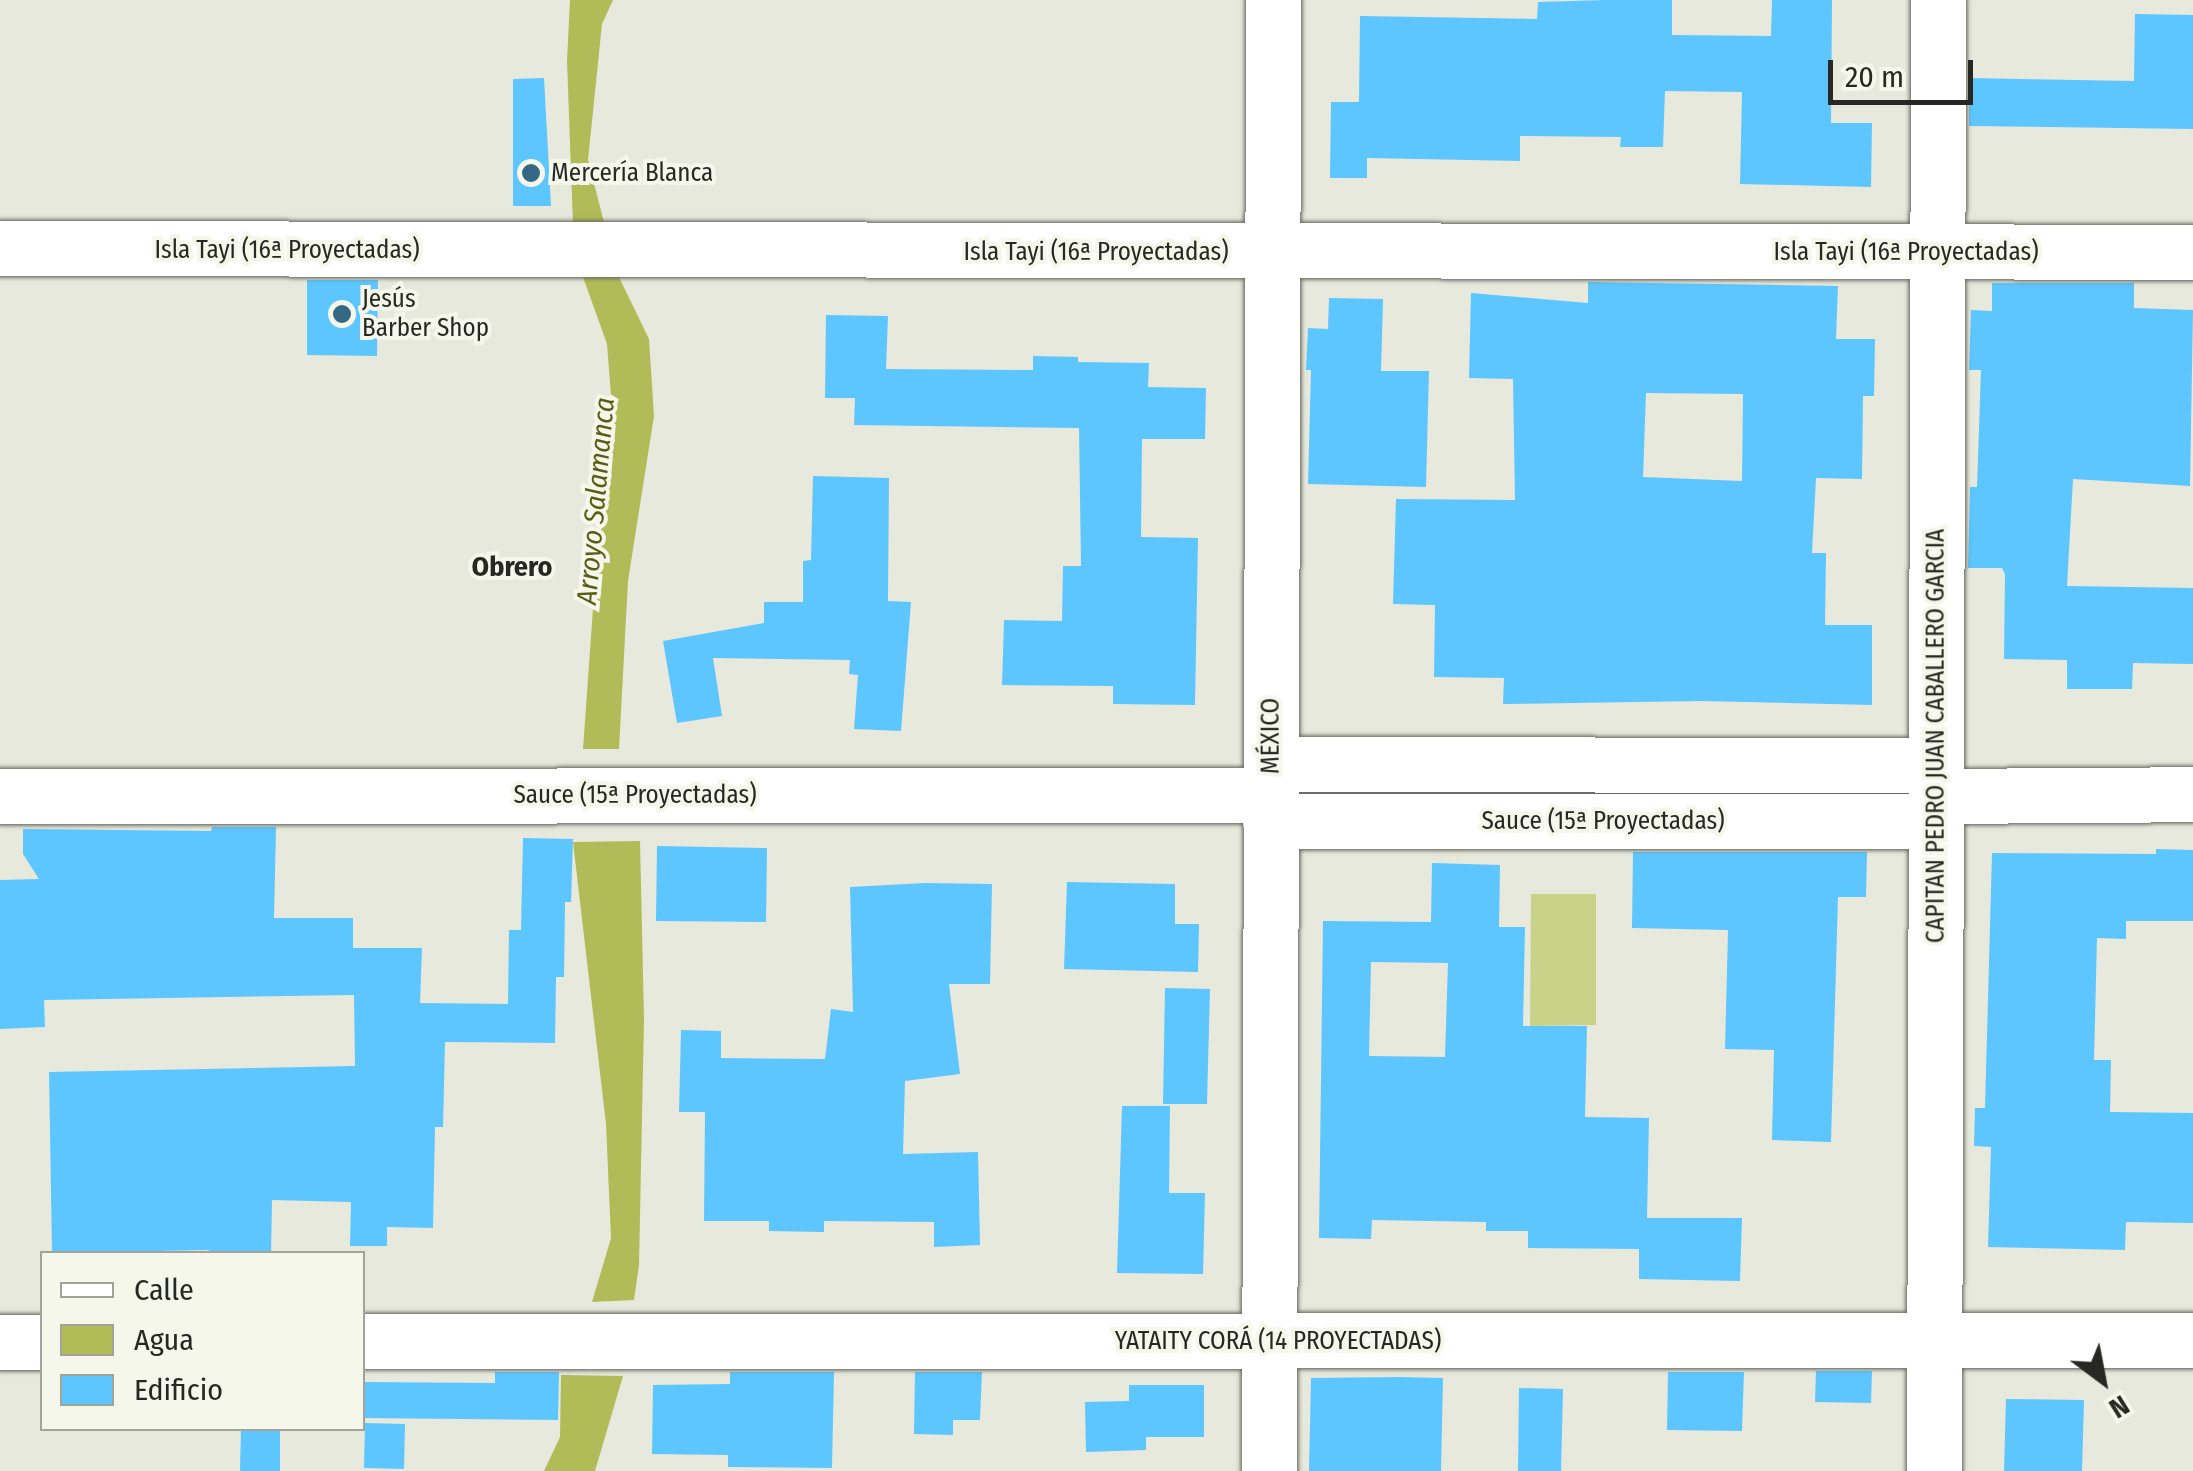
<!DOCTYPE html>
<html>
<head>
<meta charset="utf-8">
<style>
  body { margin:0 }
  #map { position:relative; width:2193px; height:1471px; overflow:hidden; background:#e7e9dc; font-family:"Fira Sans Condensed",sans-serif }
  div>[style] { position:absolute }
  .green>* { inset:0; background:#c8d288 }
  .water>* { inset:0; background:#b1bc58 }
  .building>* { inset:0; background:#5dc6fe }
  .roads { filter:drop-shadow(0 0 2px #67695d) drop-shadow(0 0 2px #67695d) }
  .minor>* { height:55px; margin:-27.5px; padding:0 27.5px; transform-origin:27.5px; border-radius:27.5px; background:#fff }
  .dots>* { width:28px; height:28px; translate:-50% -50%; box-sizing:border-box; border:5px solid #f4f7e9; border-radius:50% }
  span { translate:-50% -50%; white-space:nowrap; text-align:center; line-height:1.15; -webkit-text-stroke:8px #f4f7e9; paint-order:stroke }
  .poi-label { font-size:25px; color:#272823 }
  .left { translate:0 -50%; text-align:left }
  .street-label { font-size:25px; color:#272823 }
  .water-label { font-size:28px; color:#575d14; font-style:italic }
  .neighbourhood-label { font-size:28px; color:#272823; font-weight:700 }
  .legend { position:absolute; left:40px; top:1251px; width:325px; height:180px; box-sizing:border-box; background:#f4f7e9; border:2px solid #a2a49a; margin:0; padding:12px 18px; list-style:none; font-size:30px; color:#272823 }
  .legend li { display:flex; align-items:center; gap:20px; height:50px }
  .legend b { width:50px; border:2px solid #a2a49a }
  .north { position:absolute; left:2053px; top:1331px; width:100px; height:100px; -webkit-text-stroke:8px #f4f7e9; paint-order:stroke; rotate:148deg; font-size:28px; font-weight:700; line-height:40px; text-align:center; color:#272823 }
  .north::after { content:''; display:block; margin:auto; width:35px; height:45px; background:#272823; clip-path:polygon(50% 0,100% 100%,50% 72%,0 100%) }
  .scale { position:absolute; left:1828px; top:60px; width:145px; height:45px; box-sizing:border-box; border:5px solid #272823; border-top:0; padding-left:12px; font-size:30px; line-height:35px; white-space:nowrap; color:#272823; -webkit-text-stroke:8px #f4f7e9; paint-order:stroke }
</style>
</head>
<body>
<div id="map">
  <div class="green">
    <i style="clip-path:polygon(1531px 894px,1596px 894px,1596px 1025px,1530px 1026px)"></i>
  </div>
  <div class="water">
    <i style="clip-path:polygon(570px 0,613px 0,602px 24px,588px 160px,617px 273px,649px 339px,654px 416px,628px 581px,619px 749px,583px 749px,601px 496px,612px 408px,607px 344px,574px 252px,567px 61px)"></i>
    <i style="clip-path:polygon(640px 841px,644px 1019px,639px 1265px,634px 1300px,592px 1302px,611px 1238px,606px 1124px,573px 842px)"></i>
    <i style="clip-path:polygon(561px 1375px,623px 1376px,595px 1471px,544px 1471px,560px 1437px)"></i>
  </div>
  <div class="building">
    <i style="clip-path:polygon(1606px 0,1672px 0,1672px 35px,1771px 36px,1772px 0,1832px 0,1831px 123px,1872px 123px,1871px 187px,1740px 184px,1742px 92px,1665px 91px,1663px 147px,1620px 147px,1621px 137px,1520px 136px,1520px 161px,1367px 158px,1367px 178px,1330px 178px,1331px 102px,1359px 102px,1360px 16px,1537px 19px,1538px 2px)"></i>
    <i style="clip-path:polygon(2135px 14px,2193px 15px,2193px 129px,1969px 126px,1969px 78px,2134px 81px)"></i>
    <i style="clip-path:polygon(544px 78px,551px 206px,513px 206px,513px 79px)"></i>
    <i style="clip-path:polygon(307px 280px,378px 280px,377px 356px,307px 355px)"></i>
    <i style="clip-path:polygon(evenodd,1588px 282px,1838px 286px,1836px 339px,1875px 339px,1874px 396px,1863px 396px,1862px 479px,1816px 478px,1812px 553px,1826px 553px,1825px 625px,1872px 625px,1872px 705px,1701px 701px,1503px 704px,1504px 678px,1434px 677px,1435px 605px,1393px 604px,1396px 499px,1515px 500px,1513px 379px,1469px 378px,1471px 293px,1588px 303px,1588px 282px,1646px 393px,1743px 394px,1742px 481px,1643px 477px,1646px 393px)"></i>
    <i style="clip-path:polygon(1992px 283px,2134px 283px,2134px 308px,2193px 310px,2190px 486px,2073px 479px,2067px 586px,2193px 588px,2193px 664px,2133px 663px,2132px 689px,2067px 689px,2067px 660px,2004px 659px,2005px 574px,2002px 568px,1968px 568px,1970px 487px,1977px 487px,1981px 370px,1969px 370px,1971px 310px,1992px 311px)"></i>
    <i style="clip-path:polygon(1329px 298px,1383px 299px,1381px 371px,1429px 371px,1426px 487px,1308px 484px,1311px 370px,1306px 370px,1308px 328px,1328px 329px)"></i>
    <i style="clip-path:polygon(826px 315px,888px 316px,886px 369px,1033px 370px,1033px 356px,1078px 357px,1078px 362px,1149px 363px,1148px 387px,1206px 388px,1205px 439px,1142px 439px,1141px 537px,1198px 538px,1195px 705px,1113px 704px,1113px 686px,1002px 685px,1004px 620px,1062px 621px,1063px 566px,1081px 566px,1079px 428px,854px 425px,855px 398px,825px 398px)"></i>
    <i style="clip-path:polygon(813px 476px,889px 478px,888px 601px,911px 602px,901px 731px,854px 729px,858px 675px,849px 674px,850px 660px,713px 658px,722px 716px,677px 723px,663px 641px,764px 623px,764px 602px,803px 602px,803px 561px,811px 560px)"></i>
    <i style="clip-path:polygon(212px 827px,276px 827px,274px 918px,353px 918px,353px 948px,422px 948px,420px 1003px,508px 1004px,509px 930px,521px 930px,523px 838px,573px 839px,571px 902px,565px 902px,564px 977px,556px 977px,555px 1043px,445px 1042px,443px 1127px,435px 1127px,433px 1228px,387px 1227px,387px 1246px,350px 1246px,351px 1202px,272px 1200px,271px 1254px,208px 1254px,209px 1250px,52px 1253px,49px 1072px,355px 1066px,354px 995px,44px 1000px,45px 1027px,0 1029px,0 880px,39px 879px,23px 854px,23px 829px,211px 831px)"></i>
    <i style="clip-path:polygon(657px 846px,767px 848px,766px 922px,656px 921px)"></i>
    <i style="clip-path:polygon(2156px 849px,2193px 850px,2193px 921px,2126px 921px,2126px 939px,2097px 938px,2094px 1060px,2111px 1060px,2110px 1112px,2193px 1113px,2193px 1223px,2126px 1222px,2125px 1250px,1988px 1247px,1991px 1147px,1974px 1146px,1975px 1108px,1985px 1108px,1992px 853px,2156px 854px)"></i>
    <i style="clip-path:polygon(1633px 852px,1867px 852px,1866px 897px,1838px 897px,1831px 1142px,1772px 1140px,1774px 1050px,1725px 1049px,1728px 930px,1632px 928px)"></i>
    <i style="clip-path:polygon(evenodd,1432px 863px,1500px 865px,1499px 927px,1525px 927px,1523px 1026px,1587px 1026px,1585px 1117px,1649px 1118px,1647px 1218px,1742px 1218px,1740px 1281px,1639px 1279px,1639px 1249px,1528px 1248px,1528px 1231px,1486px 1231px,1486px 1222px,1372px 1220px,1371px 1239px,1319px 1238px,1323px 921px,1431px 922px,1432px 863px,1371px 962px,1448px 963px,1445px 1057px,1369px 1056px,1371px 962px)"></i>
    <i style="clip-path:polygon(1067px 882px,1175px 884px,1175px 924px,1199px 924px,1198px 972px,1064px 969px)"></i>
    <i style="clip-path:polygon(925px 883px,992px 884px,990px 984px,949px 984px,960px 1074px,905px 1081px,903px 1154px,978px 1152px,980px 1245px,934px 1247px,934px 1222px,824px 1221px,824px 1232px,769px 1231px,769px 1221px,704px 1221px,705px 1112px,679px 1112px,681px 1030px,721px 1031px,721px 1058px,825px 1059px,831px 1009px,853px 1012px,850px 887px)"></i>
    <i style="clip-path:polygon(1165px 988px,1210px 989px,1207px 1104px,1163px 1104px)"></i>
    <i style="clip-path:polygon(1122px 1106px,1170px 1106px,1169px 1193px,1205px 1193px,1203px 1274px,1117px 1273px)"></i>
    <i style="clip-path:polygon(1816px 1371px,1872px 1371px,1871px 1403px,1815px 1402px)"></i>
    <i style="clip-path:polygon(495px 1372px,559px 1372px,558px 1420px,362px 1418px,362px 1382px,495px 1383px)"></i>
    <i style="clip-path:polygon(730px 1372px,834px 1372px,832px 1468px,728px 1467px,728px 1455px,652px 1454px,653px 1385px,730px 1384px)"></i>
    <i style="clip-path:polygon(915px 1372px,982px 1372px,980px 1420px,953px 1420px,953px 1435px,914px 1434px)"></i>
    <i style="clip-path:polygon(1668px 1372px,1744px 1372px,1742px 1431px,1667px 1430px)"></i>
    <i style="clip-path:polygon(1400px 1377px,1443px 1378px,1441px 1471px,1309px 1471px,1311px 1378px)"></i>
    <i style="clip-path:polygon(1129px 1385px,1204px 1385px,1204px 1437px,1146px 1437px,1146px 1450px,1086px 1452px,1085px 1402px,1129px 1401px)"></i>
    <i style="clip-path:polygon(1519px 1388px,1563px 1389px,1561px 1471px,1518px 1471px)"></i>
    <i style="clip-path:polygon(2006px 1399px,2084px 1400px,2082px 1471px,2004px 1471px)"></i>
    <i style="clip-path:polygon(365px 1423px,405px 1424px,404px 1469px,364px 1468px)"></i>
    <i style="clip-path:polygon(241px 1428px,280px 1429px,280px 1471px,240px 1471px)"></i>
  </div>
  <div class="roads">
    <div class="minor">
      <i style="left:0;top:248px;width:2193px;rotate:0.1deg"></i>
      <i style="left:1271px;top:764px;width:665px;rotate:0.09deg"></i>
      <i style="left:0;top:796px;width:1271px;rotate:-0.05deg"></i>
      <i style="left:1936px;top:796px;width:257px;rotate:-0.4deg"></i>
      <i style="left:1270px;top:821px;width:666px"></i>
      <i style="left:362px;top:1341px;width:1831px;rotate:-0.03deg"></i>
      <i style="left:0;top:1342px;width:42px"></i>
      <i style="left:1269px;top:1471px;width:1471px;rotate:-89.84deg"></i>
      <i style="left:1934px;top:1471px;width:1471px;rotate:-89.84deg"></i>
    </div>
  </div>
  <div class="dots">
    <i style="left:531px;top:173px;background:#346884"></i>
    <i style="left:342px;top:314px;background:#346884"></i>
  </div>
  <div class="poi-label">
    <span class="left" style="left:551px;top:173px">Mercería Blanca</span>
    <span class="left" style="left:362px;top:314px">Jesús<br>Barber Shop</span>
  </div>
  <div class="street-label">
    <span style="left:287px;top:250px">Isla Tayi (16ª Proyectadas)</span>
    <span style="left:1096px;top:252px">Isla Tayi (16ª Proyectadas)</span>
    <span style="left:1906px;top:252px">Isla Tayi (16ª Proyectadas)</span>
    <span style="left:1271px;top:736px;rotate:-90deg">MÉXICO</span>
    <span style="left:1936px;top:736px;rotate:-90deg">CAPITAN PEDRO JUAN CABALLERO GARCIA</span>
    <span style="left:635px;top:795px">Sauce (15ª Proyectadas)</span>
    <span style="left:1603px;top:821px">Sauce (15ª Proyectadas)</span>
    <span style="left:1278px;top:1341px">YATAITY CORÁ (14 PROYECTADAS)</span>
  </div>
  <div class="water-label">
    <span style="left:596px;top:501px;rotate:-85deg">Arroyo Salamanca</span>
  </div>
  <div class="neighbourhood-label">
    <span style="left:512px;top:567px">Obrero</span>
  </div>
  <ul class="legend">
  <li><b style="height:12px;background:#fff"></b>Calle</li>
  <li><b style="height:28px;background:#b1bc58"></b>Agua</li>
  <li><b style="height:28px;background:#5dc6fe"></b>Edificio</li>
  </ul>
  <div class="north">N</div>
  <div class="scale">20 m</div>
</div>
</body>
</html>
